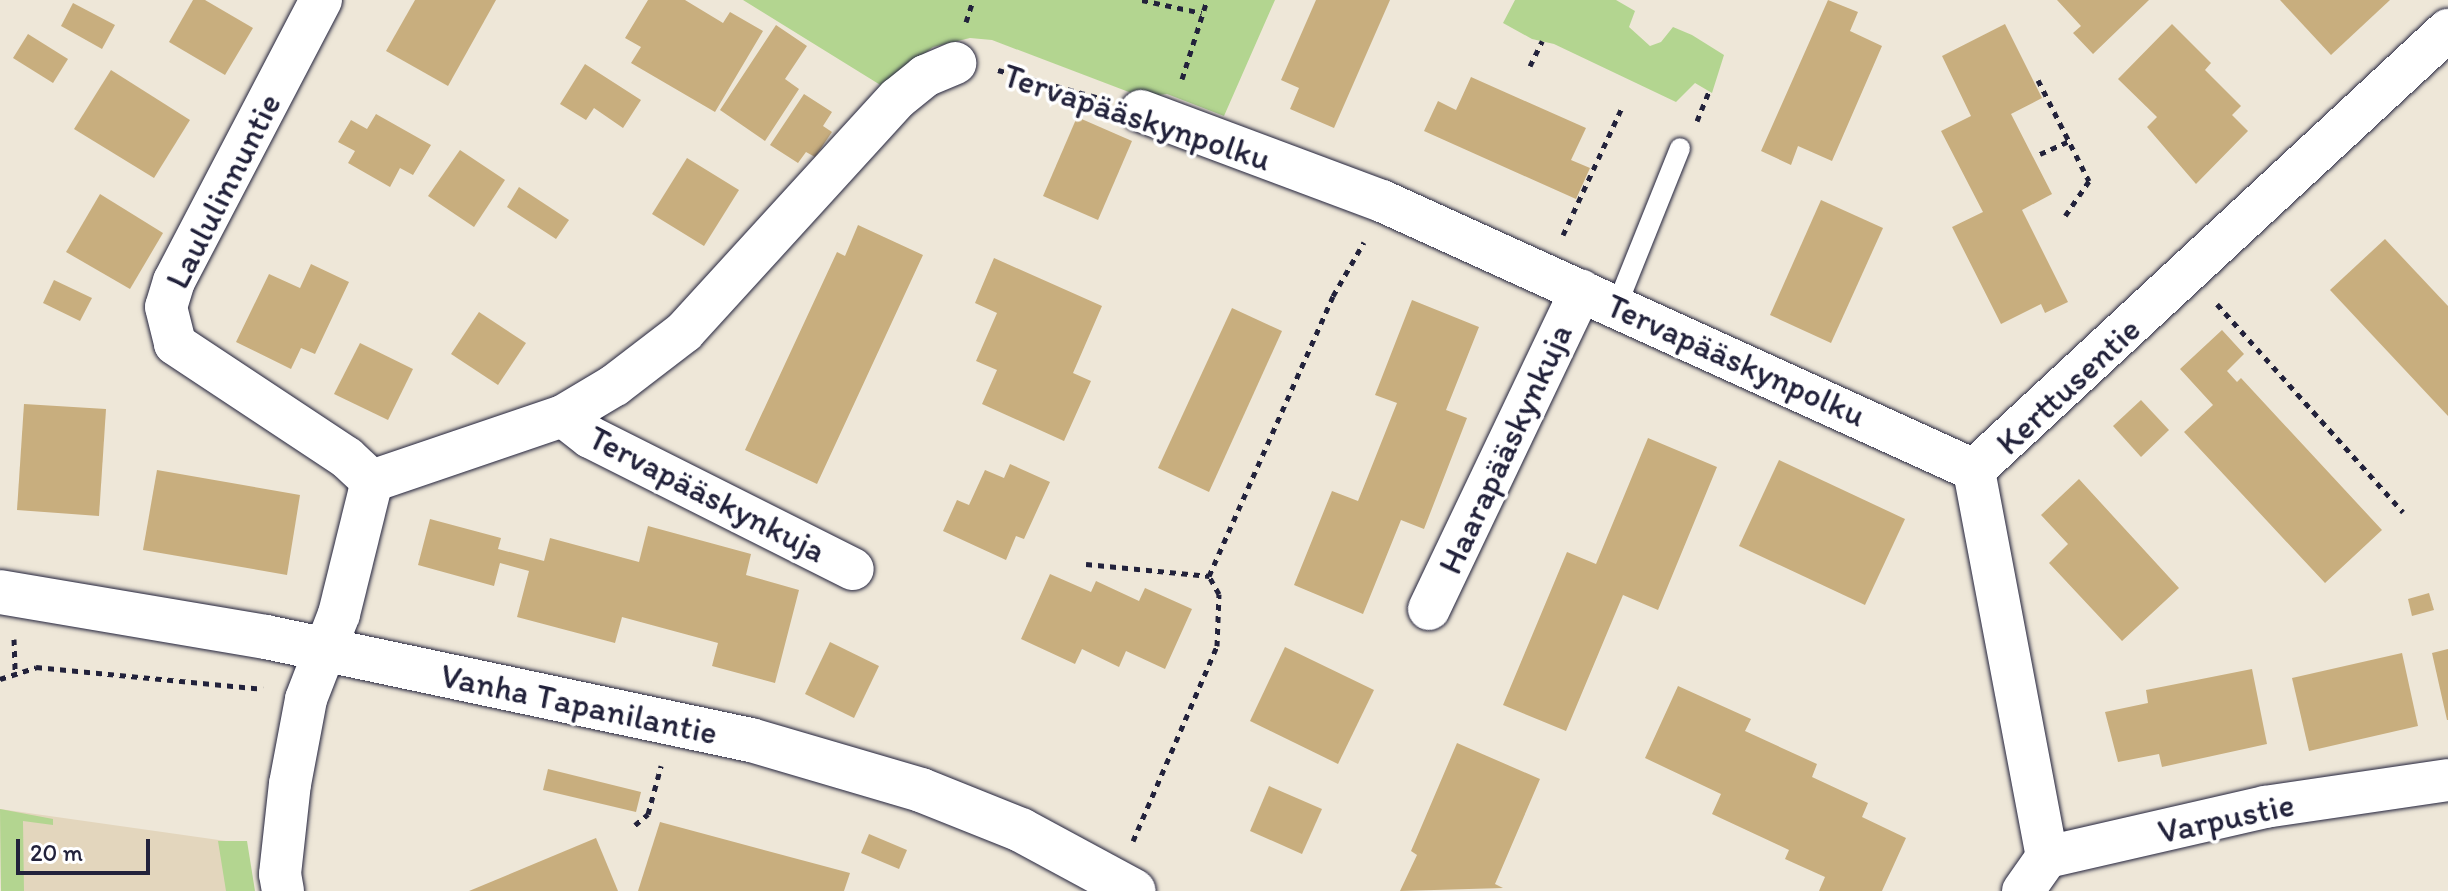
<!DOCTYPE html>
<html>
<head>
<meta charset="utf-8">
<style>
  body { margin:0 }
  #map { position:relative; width:2448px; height:891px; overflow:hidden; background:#eee7d8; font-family:Itim,sans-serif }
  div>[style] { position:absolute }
  .built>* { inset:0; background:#e3d6bd }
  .green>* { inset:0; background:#b3d590 }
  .building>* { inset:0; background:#c8ae7e }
  .path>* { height:5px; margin-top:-2.5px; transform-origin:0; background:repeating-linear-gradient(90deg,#22223b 0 6px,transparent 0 12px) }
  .roads { filter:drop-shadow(0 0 2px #22223b) drop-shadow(0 0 2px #22223b) }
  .service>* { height:20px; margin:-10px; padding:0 10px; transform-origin:10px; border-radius:10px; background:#fff }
  .minor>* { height:42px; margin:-21px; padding:0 21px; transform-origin:21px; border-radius:21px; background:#fff }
  .tertiary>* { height:44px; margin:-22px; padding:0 22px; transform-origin:22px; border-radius:22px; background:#fff }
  span { translate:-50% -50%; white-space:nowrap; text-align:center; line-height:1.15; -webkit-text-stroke:7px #fff; paint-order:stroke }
  .street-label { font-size:34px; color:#22223b }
  .scale { position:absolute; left:16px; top:839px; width:134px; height:36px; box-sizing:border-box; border:4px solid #22223b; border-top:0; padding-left:10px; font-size:24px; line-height:28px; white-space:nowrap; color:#22223b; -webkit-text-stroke:6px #fff; paint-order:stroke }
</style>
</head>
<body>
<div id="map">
  <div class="built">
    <i style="clip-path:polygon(0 809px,240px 843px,248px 891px,1px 891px)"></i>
  </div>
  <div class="green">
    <i style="clip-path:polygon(743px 0,1275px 0,1224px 116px,1167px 94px,1142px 97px,992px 40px,970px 38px,933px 47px,882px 86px)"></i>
    <i style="clip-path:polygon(1515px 0,1616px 0,1635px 11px,1629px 27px,1650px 46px,1661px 42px,1673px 27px,1692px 35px,1724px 55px,1712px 93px,1695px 83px,1676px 102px,1554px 44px,1532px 39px,1503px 23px)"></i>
    <i style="clip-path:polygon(0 809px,53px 819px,53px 825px,23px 821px,24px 891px,1px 891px)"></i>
    <i style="clip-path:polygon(218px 841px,247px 841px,255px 891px,226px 891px)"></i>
  </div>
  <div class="building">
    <i style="clip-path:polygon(193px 0,205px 0,253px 28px,225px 75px,169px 42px)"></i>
    <i style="clip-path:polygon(415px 0,496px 0,448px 86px,386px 51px)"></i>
    <i style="clip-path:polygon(648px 0,685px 0,723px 23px,730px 12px,763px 31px,715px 112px,631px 63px,641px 47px,625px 38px)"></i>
    <i style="clip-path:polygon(1316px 0,1390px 0,1334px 128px,1290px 109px,1299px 88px,1281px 80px)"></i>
    <i style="clip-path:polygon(1828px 0,1858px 12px,1850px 31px,1882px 46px,1832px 161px,1798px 146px,1791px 165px,1761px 151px)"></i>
    <i style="clip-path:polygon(2057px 0,2149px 0,2093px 54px,2073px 33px,2081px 26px)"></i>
    <i style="clip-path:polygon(2280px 0,2390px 0,2331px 55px)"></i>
    <i style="clip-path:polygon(73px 3px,115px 25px,102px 49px,61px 26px)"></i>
    <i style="clip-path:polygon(2005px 24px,2042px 98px,2011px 114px,2052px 194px,2022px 210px,2068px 302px,2045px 313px,2041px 304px,2001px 324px,1952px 227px,1983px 212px,1941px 131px,1971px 116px,1942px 56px)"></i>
    <i style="clip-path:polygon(2172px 24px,2211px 63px,2205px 70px,2241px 106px,2232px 115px,2248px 131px,2196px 184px,2147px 127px,2157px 117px,2118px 79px)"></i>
    <i style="clip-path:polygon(776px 25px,807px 46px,785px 79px,799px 89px,765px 141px,720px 110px)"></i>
    <i style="clip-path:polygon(28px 34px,68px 59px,53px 83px,13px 58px)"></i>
    <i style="clip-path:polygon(585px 64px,641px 100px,623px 128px,594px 108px,586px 120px,560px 104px)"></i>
    <i style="clip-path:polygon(111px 70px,190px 120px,154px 178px,74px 129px)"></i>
    <i style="clip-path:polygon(1471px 77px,1586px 128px,1571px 160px,1590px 168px,1576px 199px,1424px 131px,1438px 101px,1456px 110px)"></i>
    <i style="clip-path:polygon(804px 94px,832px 112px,823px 126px,832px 132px,815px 157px,806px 152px,798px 163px,770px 145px)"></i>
    <i style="clip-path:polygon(376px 114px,431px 145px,413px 175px,400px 168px,390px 187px,348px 163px,355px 151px,338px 142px,351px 120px,367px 129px)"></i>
    <i style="clip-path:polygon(1077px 117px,1132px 141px,1098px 220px,1043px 196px)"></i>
    <i style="clip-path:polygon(460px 150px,505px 180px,474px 227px,428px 196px)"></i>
    <i style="clip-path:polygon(687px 158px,739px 190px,704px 246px,652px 214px)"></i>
    <i style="clip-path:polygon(519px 187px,569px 220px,556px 239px,507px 207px)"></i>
    <i style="clip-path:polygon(100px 194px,163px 233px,130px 289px,66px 252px)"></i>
    <i style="clip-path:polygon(1821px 200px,1883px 228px,1831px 343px,1770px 315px)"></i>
    <i style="clip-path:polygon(858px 225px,923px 255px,817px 484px,745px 450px,837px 252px,845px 256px)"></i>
    <i style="clip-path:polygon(2385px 239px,2448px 306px,2448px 416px,2330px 290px)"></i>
    <i style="clip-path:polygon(994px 258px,1102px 306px,1073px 373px,1091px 381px,1064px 441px,982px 404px,997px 370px,976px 361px,997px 313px,975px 303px)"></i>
    <i style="clip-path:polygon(311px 264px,349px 282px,315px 354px,301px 348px,291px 369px,236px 342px,269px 274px,300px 288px)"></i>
    <i style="clip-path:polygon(54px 280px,92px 298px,80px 321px,43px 303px)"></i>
    <i style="clip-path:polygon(1412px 300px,1479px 327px,1446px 410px,1467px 418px,1424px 529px,1401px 520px,1363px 614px,1294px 585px,1332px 491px,1358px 501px,1397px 403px,1375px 395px)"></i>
    <i style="clip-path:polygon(1232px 308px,1282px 331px,1209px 492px,1158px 468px)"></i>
    <i style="clip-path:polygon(479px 312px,526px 343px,498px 385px,451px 354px)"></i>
    <i style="clip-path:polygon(2222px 330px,2244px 354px,2227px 371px,2237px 382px,2241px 378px,2382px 530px,2325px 583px,2184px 432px,2213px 405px,2180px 369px)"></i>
    <i style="clip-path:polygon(360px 343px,413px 369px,388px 420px,334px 394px)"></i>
    <i style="clip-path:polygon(2141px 400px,2169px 430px,2141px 457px,2113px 426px)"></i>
    <i style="clip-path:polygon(24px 404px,106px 409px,99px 516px,17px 510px)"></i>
    <i style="clip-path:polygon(1648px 438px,1717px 467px,1658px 610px,1623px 595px,1566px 731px,1503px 705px,1567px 552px,1596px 564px)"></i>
    <i style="clip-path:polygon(1779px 460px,1905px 519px,1865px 605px,1739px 546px)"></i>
    <i style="clip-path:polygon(1010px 464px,1050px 482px,1024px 539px,1016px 536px,1006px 560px,943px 531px,957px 500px,969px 505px,985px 470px,1004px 478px)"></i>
    <i style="clip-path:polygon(157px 470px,300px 495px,287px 575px,143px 550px)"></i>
    <i style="clip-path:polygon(2079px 479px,2179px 588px,2122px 641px,2049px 563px,2068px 544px,2041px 515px)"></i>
    <i style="clip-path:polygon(430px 519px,501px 538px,498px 549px,544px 561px,550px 538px,639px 562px,648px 526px,751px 554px,746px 575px,799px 590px,775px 683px,712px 666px,718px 643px,622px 617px,615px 643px,517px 617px,529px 571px,500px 563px,494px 586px,418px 565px)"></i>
    <i style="clip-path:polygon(1050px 574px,1091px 592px,1096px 581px,1139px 601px,1145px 588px,1192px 609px,1165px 669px,1126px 651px,1119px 667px,1082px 649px,1075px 664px,1021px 639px)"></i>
    <i style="clip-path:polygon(2429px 593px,2434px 610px,2412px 616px,2408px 599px)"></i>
    <i style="clip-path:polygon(830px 642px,879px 666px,854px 718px,805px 694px)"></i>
    <i style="clip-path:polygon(1285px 647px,1374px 690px,1338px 764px,1250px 721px)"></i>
    <i style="clip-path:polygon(2448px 649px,2448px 720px,2447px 720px,2432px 653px)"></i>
    <i style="clip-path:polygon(2402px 653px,2418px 726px,2309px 751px,2292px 678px)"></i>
    <i style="clip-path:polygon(2252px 669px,2267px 744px,2162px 767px,2159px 754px,2118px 762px,2105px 712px,2148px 703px,2146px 690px)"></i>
    <i style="clip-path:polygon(1678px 686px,1751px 719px,1745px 731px,1817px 764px,1812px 777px,1868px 803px,1862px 817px,1906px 838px,1882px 891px,1819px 891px,1825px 877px,1785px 859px,1789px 850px,1712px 814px,1721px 794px,1645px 758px)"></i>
    <i style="clip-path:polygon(1457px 743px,1540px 779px,1495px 884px,1503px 888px,1400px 891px,1417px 855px,1411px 851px)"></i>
    <i style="clip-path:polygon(548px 769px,641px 792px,636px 812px,543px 790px)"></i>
    <i style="clip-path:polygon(1269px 786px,1322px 809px,1302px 854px,1250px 831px)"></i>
    <i style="clip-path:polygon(660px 822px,850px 873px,844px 891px,638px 891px)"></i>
    <i style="clip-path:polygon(869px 834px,907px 850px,899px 869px,861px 853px)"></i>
    <i style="clip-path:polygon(596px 838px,618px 891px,469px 891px)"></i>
  </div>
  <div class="path">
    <i style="left:1142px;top:0;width:61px;rotate:12.2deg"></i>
    <i style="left:966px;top:22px;width:23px;rotate:-72deg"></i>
    <i style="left:1530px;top:66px;width:28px;rotate:-64deg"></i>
    <i style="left:998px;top:70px;width:106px;rotate:15.4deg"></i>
    <i style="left:1182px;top:79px;width:83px;rotate:-72.4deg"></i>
    <i style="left:2038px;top:80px;width:113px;rotate:63.2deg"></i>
    <i style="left:2089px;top:181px;width:42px;rotate:124.4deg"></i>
    <i style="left:1697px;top:121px;width:32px;rotate:-68deg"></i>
    <i style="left:2040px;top:154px;width:32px;rotate:-24deg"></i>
    <i style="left:1563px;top:235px;width:143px;rotate:-65.2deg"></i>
    <i style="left:2217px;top:304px;width:279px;rotate:48.2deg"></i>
    <i style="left:1086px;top:564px;width:124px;rotate:5.6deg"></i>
    <i style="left:14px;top:639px;width:31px;rotate:88deg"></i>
    <i style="left:0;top:679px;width:38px;rotate:-18deg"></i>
    <i style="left:36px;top:667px;width:228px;rotate:5.5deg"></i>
    <i style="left:635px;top:825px;width:17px;rotate:-40deg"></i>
    <i style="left:648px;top:814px;width:50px;rotate:-74.8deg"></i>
    <i style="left:1133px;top:841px;width:212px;rotate:-66.7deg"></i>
    <i style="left:1217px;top:646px;width:52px;rotate:-87.8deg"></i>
    <i style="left:1219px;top:594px;width:21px;rotate:-119deg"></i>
    <i style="left:1209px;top:576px;width:306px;rotate:-66.1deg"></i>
    <i style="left:1333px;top:296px;width:62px;rotate:-60.1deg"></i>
  </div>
  <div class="roads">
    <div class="service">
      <i style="left:1617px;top:305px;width:169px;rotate:-68.1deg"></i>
    </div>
    <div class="minor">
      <i style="left:321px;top:0;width:317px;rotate:117.6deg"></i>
      <i style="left:174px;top:281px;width:27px;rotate:107deg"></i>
      <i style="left:166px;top:307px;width:38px;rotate:76deg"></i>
      <i style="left:175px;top:344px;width:206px;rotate:33.5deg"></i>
      <i style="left:347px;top:458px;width:34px;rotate:43deg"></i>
      <i style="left:1141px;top:111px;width:257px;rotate:20.5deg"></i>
      <i style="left:1382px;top:201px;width:650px;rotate:24.44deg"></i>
      <i style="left:563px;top:416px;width:34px;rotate:38deg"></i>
      <i style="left:590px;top:437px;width:294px;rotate:26.7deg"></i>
      <i style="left:1429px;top:609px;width:353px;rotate:-64.5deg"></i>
      <i style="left:2047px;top:857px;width:394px;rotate:-100.7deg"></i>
      <i style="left:1974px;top:470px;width:647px;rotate:-42.87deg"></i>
      <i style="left:283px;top:891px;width:17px;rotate:-100deg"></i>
      <i style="left:280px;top:874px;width:91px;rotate:-83.7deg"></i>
      <i style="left:290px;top:784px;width:86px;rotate:-79.3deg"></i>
      <i style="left:306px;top:699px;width:91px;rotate:-68.8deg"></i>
      <i style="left:339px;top:614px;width:137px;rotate:-76.1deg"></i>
      <i style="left:372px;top:481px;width:202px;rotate:-18.8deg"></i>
      <i style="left:563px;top:416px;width:61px;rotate:-30.8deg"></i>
      <i style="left:615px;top:385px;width:87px;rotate:-37.5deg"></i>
      <i style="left:684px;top:332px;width:317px;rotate:-47.6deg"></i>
      <i style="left:898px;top:98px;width:35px;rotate:-39deg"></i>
      <i style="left:925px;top:76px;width:33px;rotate:-23deg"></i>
      <i style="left:2023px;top:891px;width:42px;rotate:-54.8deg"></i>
      <i style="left:2047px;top:857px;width:224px;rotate:-12.9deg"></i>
      <i style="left:2265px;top:807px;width:185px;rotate:-8.4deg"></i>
    </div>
    <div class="tertiary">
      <i style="left:0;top:592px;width:270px;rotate:9.6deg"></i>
      <i style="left:266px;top:637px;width:496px;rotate:12deg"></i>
      <i style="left:751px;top:740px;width:177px;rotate:16.4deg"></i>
      <i style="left:921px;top:790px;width:108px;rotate:21.8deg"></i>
      <i style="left:1021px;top:830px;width:128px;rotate:28.4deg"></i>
    </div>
  </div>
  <div class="street-label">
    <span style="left:1137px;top:117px;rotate:18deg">Tervapääskynpolku</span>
    <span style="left:223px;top:191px;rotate:-63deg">Laululinnuntie</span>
    <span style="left:1736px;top:360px;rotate:24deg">Tervapääskynpolku</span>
    <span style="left:2068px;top:386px;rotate:-43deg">Kerttusentie</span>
    <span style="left:1505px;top:449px;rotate:-65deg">Haarapääskynkuja</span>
    <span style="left:707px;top:494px;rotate:27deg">Tervapääskynkuja</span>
    <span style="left:579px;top:704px;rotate:12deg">Vanha Tapanilantie</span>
    <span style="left:2226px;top:818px;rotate:-12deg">Varpustie</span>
  </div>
  <div class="scale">20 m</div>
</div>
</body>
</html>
